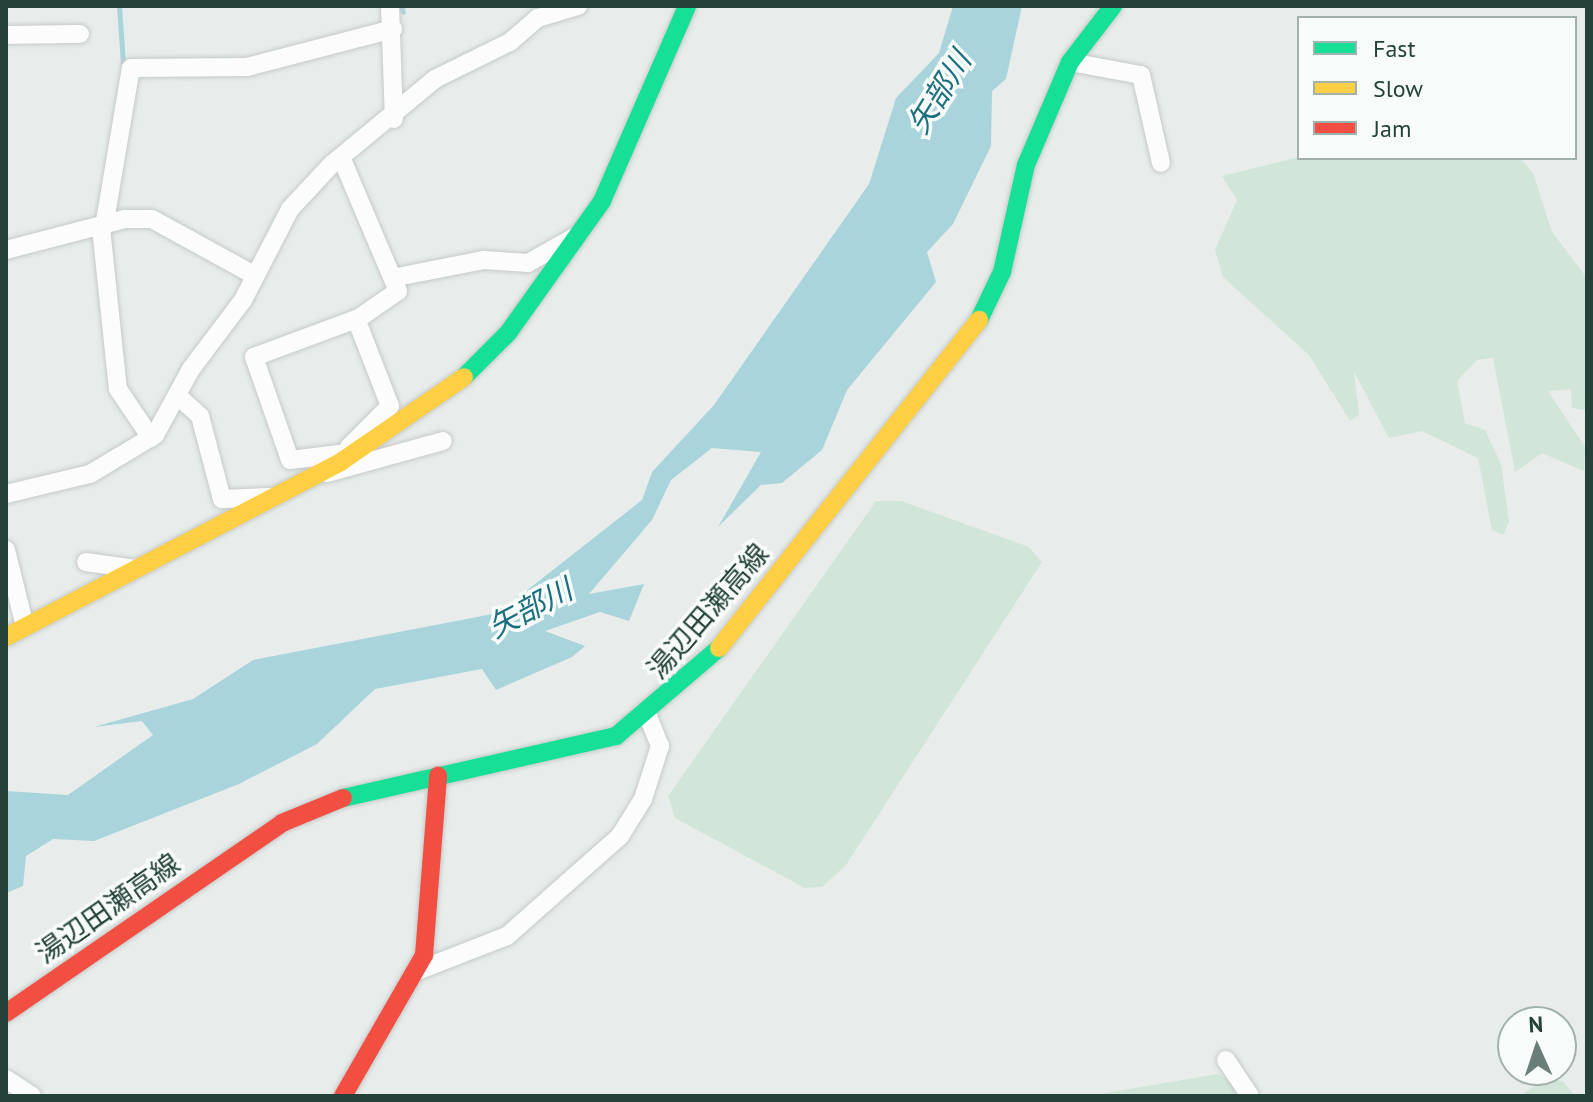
<!DOCTYPE html>
<html>
<head>
<meta charset="utf-8">
<style>
  body { margin:0 }
  #map { position:relative; width:1593px; height:1102px; overflow:hidden; background:#e8edeb; font-family:"PT Sans","Noto Sans JP",sans-serif }
  div>[style] { position:absolute }
  .green>* { inset:0; background:#d1e6d8 }
  .water>* { inset:0; background:#a9d4db }
  .stream>* { height:5px; margin:-2.5px; padding:0 2.5px; transform-origin:2.5px; border-radius:2.5px; background:#a9d4db }
  .roads { filter:drop-shadow(0 0 2px #c5cac8) drop-shadow(0 0 2px #c5cac8) }
  .street>* { height:18px; margin:-9px; padding:0 9px; transform-origin:9px; border-radius:9px; background:#fcfcfc }
  .fast>* { height:18px; margin:-9px; padding:0 9px; transform-origin:9px; border-radius:9px; background:#16e098 }
  .slow>* { height:18px; margin:-9px; padding:0 9px; transform-origin:9px; border-radius:9px; background:#ffcf43 }
  .jam>* { height:18px; margin:-9px; padding:0 9px; transform-origin:9px; border-radius:9px; background:#f24e42 }
  span { translate:-50% -50%; white-space:nowrap; text-align:center; line-height:1.15; -webkit-text-stroke:7px #f7fbf9; paint-order:stroke }
  .street-label { font-size:28px; color:#24423a }
  .water-label { font-size:30px; color:#1c6f80; font-style:italic }
  .frame { position:absolute; inset:0; border:8px solid #24423a; pointer-events:none }
  .legend { position:absolute; left:1297px; top:16px; width:280px; height:144px; box-sizing:border-box; background:#f7fbf9; border:2px solid #a3b1ad; margin:0; padding:10px 14px; list-style:none; font-size:24px; color:#24423a }
  .legend li { display:flex; align-items:center; gap:16px; height:40px }
  .legend b { width:40px; border:2px solid #a3b1ad }
  .north { position:absolute; left:1497px; top:1006px; width:80px; height:80px; box-sizing:border-box; background:#f7fbf9; border:2px solid #a3b1ad; border-radius:50%; rotate:357deg; font-size:22px; font-weight:700; line-height:32px; text-align:center; color:#24423a }
  .north::after { content:''; display:block; margin:auto; width:28px; height:36px; background:#697e78; clip-path:polygon(50% 0,100% 100%,50% 72%,0 100%) }
</style>
</head>
<body>
<div id="map">
  <div class="green">
    <i style="clip-path:polygon(1299px 157px,1520px 158px,1533px 173px,1552px 232px,1587px 278px,1587px 410px,1572px 408px,1571px 389px,1548px 391px,1585px 447px,1584px 471px,1542px 453px,1515px 472px,1493px 358px,1477px 360px,1457px 381px,1465px 423px,1485px 430px,1501px 464px,1509px 522px,1503px 535px,1492px 530px,1478px 458px,1422px 431px,1389px 438px,1354px 372px,1359px 415px,1350px 421px,1309px 355px,1223px 277px,1215px 250px,1237px 200px,1222px 176px)"></i>
    <i style="clip-path:polygon(876px 501px,901px 501px,1029px 547px,1042px 562px,846px 865px,822px 887px,805px 888px,675px 818px,668px 796px)"></i>
    <i style="clip-path:polygon(1218px 1074px,1256px 1096px,1088px 1096px)"></i>
    <i style="clip-path:polygon(1546px 1078px,1563px 1081px,1575px 1096px,1520px 1096px)"></i>
  </div>
  <div class="water">
    <i style="clip-path:polygon(953px 6px,1022px 6px,1006px 79px,992px 91px,991px 146px,953px 224px,927px 252px,936px 282px,847px 390px,822px 450px,782px 483px,761px 485px,718px 527px,761px 452px,712px 448px,671px 480px,652px 520px,589px 594px,644px 584px,629px 621px,600px 612px,545px 631px,585px 646px,572px 657px,496px 690px,482px 669px,375px 689px,317px 744px,239px 784px,94px 841px,53px 839px,26px 856px,23px 886px,6px 893px,6px 791px,68px 795px,153px 735px,142px 721px,94px 727px,193px 699px,253px 660px,498px 613px,642px 500px,652px 472px,714px 405px,869px 184px,896px 98px,939px 53px)"></i>
  </div>
  <div class="stream">
    <i style="left:119px;top:6px;width:57px;rotate:86deg"></i>
    <i style="left:401px;top:6px;width:6px;rotate:72deg"></i>
  </div>
  <div class="roads">
    <div class="street">
      <i style="left:390px;top:6px;width:113px;rotate:88deg"></i>
      <i style="left:6px;top:35px;width:74px;rotate:-0.8deg"></i>
      <i style="left:1070px;top:62px;width:72px;rotate:10.4deg"></i>
      <i style="left:1141px;top:75px;width:90px;rotate:77.2deg"></i>
      <i style="left:341px;top:157px;width:146px;rotate:67deg"></i>
      <i style="left:398px;top:291px;width:47px;rotate:145.3deg"></i>
      <i style="left:359px;top:318px;width:112px;rotate:159.6deg"></i>
      <i style="left:254px;top:357px;width:109px;rotate:70.7deg"></i>
      <i style="left:290px;top:460px;width:58px;rotate:-6.9deg"></i>
      <i style="left:104px;top:227px;width:161px;rotate:-80.4deg"></i>
      <i style="left:131px;top:68px;width:116px;rotate:-0.5deg"></i>
      <i style="left:247px;top:67px;width:151px;rotate:-14.6deg"></i>
      <i style="left:101px;top:228px;width:162px;rotate:84deg"></i>
      <i style="left:118px;top:389px;width:59px;rotate:56deg"></i>
      <i style="left:6px;top:250px;width:123px;rotate:-14.6deg"></i>
      <i style="left:125px;top:219px;width:27px"></i>
      <i style="left:152px;top:219px;width:114px;rotate:28.8deg"></i>
      <i style="left:397px;top:277px;width:89px;rotate:-11.1deg"></i>
      <i style="left:484px;top:260px;width:44px;rotate:3.9deg"></i>
      <i style="left:528px;top:263px;width:55px;rotate:-29.4deg"></i>
      <i style="left:180px;top:398px;width:27px;rotate:42deg"></i>
      <i style="left:200px;top:416px;width:86px;rotate:75.2deg"></i>
      <i style="left:222px;top:499px;width:47px;rotate:-2.4deg"></i>
      <i style="left:349px;top:447px;width:58px;rotate:-45deg"></i>
      <i style="left:390px;top:406px;width:93px;rotate:-111.3deg"></i>
      <i style="left:327px;top:473px;width:120px;rotate:-15.4deg"></i>
      <i style="left:6px;top:494px;width:86px;rotate:-13.4deg"></i>
      <i style="left:90px;top:474px;width:76px;rotate:-31deg"></i>
      <i style="left:155px;top:435px;width:75px;rotate:-61.4deg"></i>
      <i style="left:191px;top:369px;width:86px;rotate:-53deg"></i>
      <i style="left:243px;top:300px;width:102px;rotate:-62.7deg"></i>
      <i style="left:290px;top:209px;width:60px;rotate:-47deg"></i>
      <i style="left:331px;top:165px;width:135px;rotate:-39.6deg"></i>
      <i style="left:435px;top:79px;width:84px;rotate:-26.3deg"></i>
      <i style="left:510px;top:42px;width:37px;rotate:-41deg"></i>
      <i style="left:538px;top:18px;width:42px;rotate:-16.7deg"></i>
      <i style="left:6px;top:550px;width:79px;rotate:76.1deg"></i>
      <i style="left:86px;top:562px;width:50px;rotate:8deg"></i>
      <i style="left:417px;top:971px;width:97px;rotate:-21.3deg"></i>
      <i style="left:507px;top:936px;width:151px;rotate:-41.5deg"></i>
      <i style="left:620px;top:836px;width:44px;rotate:-58.1deg"></i>
      <i style="left:643px;top:799px;width:56px;rotate:-72.2deg"></i>
      <i style="left:660px;top:746px;width:31px;rotate:-112deg"></i>
      <i style="left:1226px;top:1060px;width:43px;rotate:56.3deg"></i>
      <i style="left:6px;top:1079px;width:31px;rotate:33deg"></i>
    </div>
    <div class="fast">
      <i style="left:979px;top:320px;width:53px;rotate:-64.4deg"></i>
      <i style="left:1002px;top:272px;width:110px;rotate:-77.4deg"></i>
      <i style="left:1026px;top:165px;width:112px;rotate:-66.9deg"></i>
      <i style="left:1070px;top:62px;width:71px;rotate:-52.5deg"></i>
      <i style="left:464px;top:377px;width:62px;rotate:-45deg"></i>
      <i style="left:508px;top:333px;width:162px;rotate:-54.5deg"></i>
      <i style="left:602px;top:201px;width:213px;rotate:-66.4deg"></i>
      <i style="left:343px;top:798px;width:280px;rotate:-12.8deg"></i>
      <i style="left:616px;top:736px;width:135px;rotate:-40.5deg"></i>
    </div>
    <div class="slow">
      <i style="left:6px;top:637px;width:379px;rotate:-27.6deg"></i>
      <i style="left:342px;top:461px;width:148px;rotate:-34.5deg"></i>
      <i style="left:719px;top:648px;width:419px;rotate:-51.6deg"></i>
    </div>
    <div class="jam">
      <i style="left:6px;top:1013px;width:335px;rotate:-34.5deg"></i>
      <i style="left:282px;top:823px;width:66px;rotate:-22.3deg"></i>
      <i style="left:343px;top:1096px;width:163px;rotate:-60.1deg"></i>
      <i style="left:424px;top:955px;width:180px;rotate:-85.5deg"></i>
    </div>
  </div>
  <div class="street-label">
    <span style="left:708px;top:611px;rotate:-49deg">湯辺田瀬高線</span>
    <span style="left:108px;top:908px;rotate:-35deg">湯辺田瀬高線</span>
  </div>
  <div class="water-label">
    <span style="left:939px;top:92px;rotate:-58deg">矢部川</span>
    <span style="left:530px;top:608px;rotate:-28deg">矢部川</span>
  </div>
  <div class="frame"></div>
  <ul class="legend">
  <li><b style="height:10px;background:#16e098"></b>Fast</li>
  <li><b style="height:10px;background:#ffcf43"></b>Slow</li>
  <li><b style="height:10px;background:#f24e42"></b>Jam</li>
  </ul>
  <div class="north">N</div>
</div>
</body>
</html>
